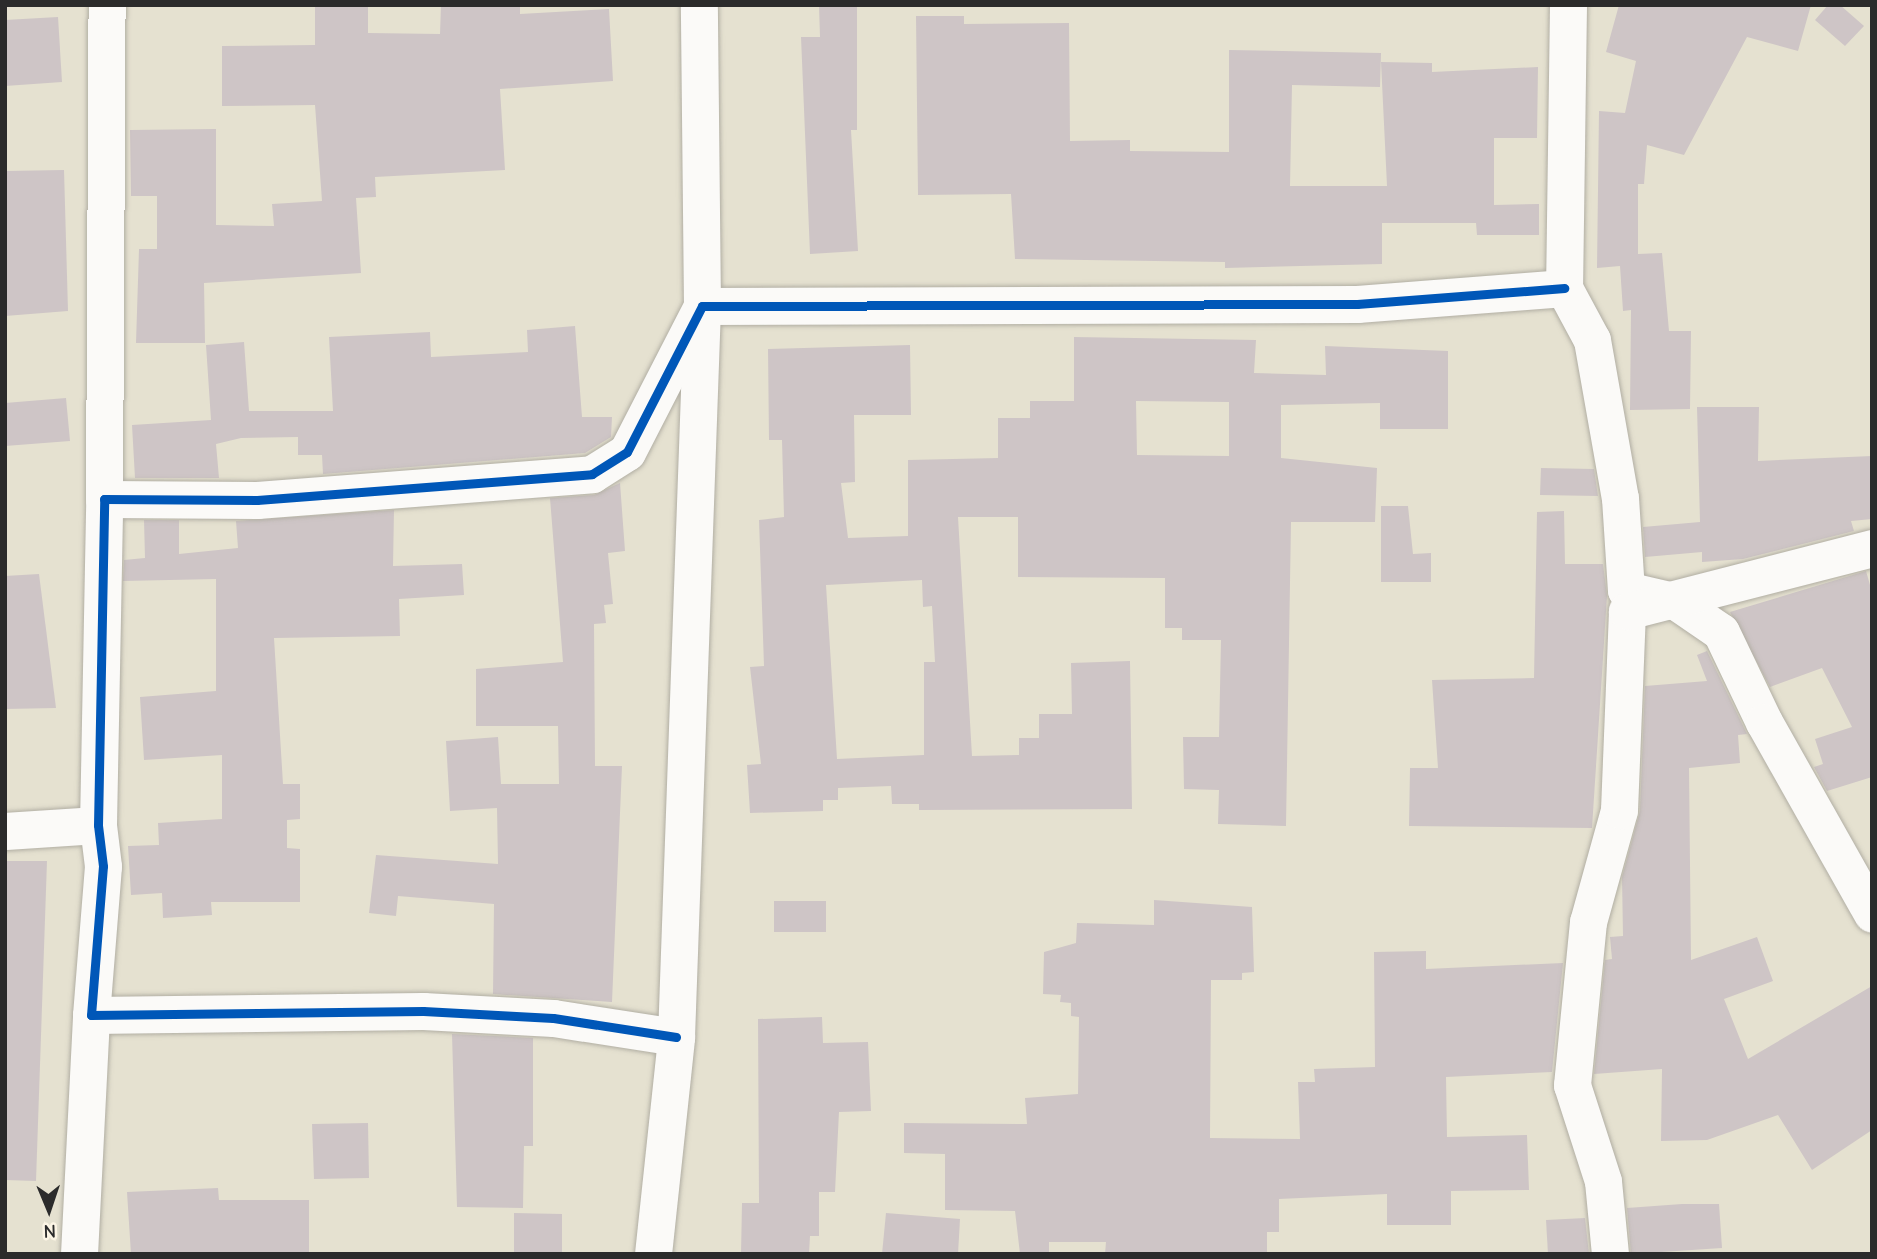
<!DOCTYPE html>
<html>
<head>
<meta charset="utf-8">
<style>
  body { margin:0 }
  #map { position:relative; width:1877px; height:1259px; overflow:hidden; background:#e5e1d0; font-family:"Comic Neue",sans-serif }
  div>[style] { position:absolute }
  .building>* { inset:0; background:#cec5c6 }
  .roads { filter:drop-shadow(0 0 2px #b1aea3) drop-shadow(0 0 2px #b1aea3) }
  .minor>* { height:37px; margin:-18.5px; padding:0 18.5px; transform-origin:18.5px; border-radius:18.5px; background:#fbfaf8 }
  .cycleway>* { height:9px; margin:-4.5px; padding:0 4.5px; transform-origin:4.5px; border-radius:4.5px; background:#0057b8 }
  span { translate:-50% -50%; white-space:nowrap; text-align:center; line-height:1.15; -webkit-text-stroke:6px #fcf5e5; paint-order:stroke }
  .frame { position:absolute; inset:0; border:7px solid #2b2b2b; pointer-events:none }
  .north { position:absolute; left:14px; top:1175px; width:70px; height:70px; -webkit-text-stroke:5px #fcf5e5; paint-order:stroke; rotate:178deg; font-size:19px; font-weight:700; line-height:28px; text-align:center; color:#2b2b2b }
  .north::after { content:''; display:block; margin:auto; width:24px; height:32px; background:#2b2b2b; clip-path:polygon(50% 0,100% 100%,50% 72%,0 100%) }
</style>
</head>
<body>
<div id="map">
  <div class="building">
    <i style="clip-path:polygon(315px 5px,368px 5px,368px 33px,440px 34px,441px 5px,520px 5px,520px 14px,609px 9px,613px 81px,500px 89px,505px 170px,375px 177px,376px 197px,356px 198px,361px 273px,204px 283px,205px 343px,136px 343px,139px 249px,157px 249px,157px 196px,131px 196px,130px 130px,216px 129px,216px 225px,274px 226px,272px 204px,322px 201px,315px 105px,222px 106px,222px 46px,315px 45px)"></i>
    <i style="clip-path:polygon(819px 5px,857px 5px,857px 130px,851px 130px,858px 251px,810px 254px,801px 37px,820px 37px)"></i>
    <i style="clip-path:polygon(1619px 5px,1811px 5px,1798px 51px,1747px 37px,1684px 155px,1647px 145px,1644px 184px,1638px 184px,1638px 254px,1662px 253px,1669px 331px,1691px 331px,1690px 409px,1630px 410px,1631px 310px,1623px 311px,1620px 266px,1597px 268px,1599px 111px,1625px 113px,1636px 61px,1606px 52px)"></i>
    <i style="clip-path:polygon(1828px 5px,1840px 5px,1864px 26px,1845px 46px,1815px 20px)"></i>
    <i style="clip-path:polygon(916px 16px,964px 16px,964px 24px,1069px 23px,1070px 141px,1130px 140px,1130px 151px,1229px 152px,1229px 50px,1381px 53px,1380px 87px,1292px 85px,1290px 186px,1387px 186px,1381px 62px,1432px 63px,1432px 72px,1538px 67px,1537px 138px,1494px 138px,1494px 205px,1539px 204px,1539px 235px,1477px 235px,1476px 223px,1382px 223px,1382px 264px,1225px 268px,1225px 262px,1015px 259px,1011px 194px,918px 195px)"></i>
    <i style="clip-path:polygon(58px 17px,62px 82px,5px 86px,5px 20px)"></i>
    <i style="clip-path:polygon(64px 170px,68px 311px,5px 316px,7px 171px)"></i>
    <i style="clip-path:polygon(575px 326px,582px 417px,612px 417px,611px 437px,585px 453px,323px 474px,322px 455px,298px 455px,298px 437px,241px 438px,216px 444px,219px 478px,135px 478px,132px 425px,211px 420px,206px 345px,244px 342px,249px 411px,333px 411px,329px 337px,430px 332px,431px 357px,528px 352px,527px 330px)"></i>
    <i style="clip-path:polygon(evenodd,1074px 337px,1256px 340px,1254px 373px,1326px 375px,1325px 346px,1448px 351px,1448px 429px,1380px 429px,1380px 403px,1281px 405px,1281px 458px,1377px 468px,1375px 522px,1291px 522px,1286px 826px,1218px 824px,1219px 790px,1184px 789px,1183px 737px,1219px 737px,1221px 640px,1182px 640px,1182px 628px,1165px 628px,1165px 578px,1018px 577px,1018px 517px,958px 517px,972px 756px,1019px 755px,1019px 738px,1039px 738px,1039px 714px,1072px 714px,1071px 663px,1130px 661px,1132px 809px,919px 810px,919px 804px,892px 804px,891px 786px,838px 788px,838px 800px,823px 800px,823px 811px,750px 813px,747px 765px,761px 764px,750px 667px,764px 666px,759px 520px,784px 517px,782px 440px,769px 440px,768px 349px,910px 345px,911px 415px,854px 415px,855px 482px,841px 483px,848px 538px,908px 536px,908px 460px,998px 458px,998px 418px,1030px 418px,1030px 401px,1074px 401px,1074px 337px,1136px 401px,1229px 402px,1229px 456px,1137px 455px,1136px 401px,1074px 337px,922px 580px,923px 607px,932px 606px,935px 662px,924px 662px,924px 755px,837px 759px,826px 585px,922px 580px)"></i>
    <i style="clip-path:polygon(66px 398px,70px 441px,5px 446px,5px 403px)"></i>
    <i style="clip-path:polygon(1697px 407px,1759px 407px,1758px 461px,1872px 456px,1872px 519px,1851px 521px,1854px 531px,1743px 559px,1702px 562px,1702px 552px,1645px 557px,1643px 527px,1700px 522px)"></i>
    <i style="clip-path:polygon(1541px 468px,1594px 469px,1598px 496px,1540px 495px)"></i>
    <i style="clip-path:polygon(620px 483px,625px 551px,608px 553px,613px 604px,604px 605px,606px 623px,594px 624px,595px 766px,622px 766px,612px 1002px,493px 994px,494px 904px,398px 896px,396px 916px,369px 913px,376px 855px,498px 864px,497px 808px,450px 811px,446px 741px,498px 737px,501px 784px,559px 784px,558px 726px,476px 726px,476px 669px,563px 662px,550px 498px,594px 495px)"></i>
    <i style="clip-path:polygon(1381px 506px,1408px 506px,1413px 554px,1431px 553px,1431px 582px,1381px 582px)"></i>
    <i style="clip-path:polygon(394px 510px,393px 566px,462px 564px,464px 595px,399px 599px,400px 636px,274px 638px,283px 784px,300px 784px,300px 819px,287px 820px,287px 848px,300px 849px,300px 902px,211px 902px,212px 915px,163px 918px,162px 893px,131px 895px,128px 846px,159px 845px,158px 823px,222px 819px,222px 755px,144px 760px,140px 697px,216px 691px,216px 579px,123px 581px,124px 560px,145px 558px,144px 520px,179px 520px,179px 554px,238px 548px,236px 521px)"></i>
    <i style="clip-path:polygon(1564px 511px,1565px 564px,1603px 564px,1607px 596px,1592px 828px,1409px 826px,1410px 768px,1438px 768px,1432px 680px,1534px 678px,1537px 512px)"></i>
    <i style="clip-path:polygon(1866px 571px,1872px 592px,1872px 777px,1827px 791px,1814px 767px,1823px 764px,1815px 739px,1852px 727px,1822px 668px,1770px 687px,1730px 612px)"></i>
    <i style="clip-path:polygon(39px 574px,56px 708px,5px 709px,5px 576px)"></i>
    <i style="clip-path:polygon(1707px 651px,1747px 734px,1738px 735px,1740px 763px,1689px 768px,1691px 960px,1757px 937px,1773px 981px,1724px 999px,1748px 1059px,1872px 986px,1872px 1130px,1812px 1170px,1778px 1115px,1707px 1140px,1661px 1141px,1662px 1069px,1594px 1074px,1605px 960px,1612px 959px,1610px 937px,1623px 936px,1622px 877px,1640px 811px,1645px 686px,1707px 681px,1697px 655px)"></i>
    <i style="clip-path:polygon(5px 861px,47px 861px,36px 1181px,5px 1180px)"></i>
    <i style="clip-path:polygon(1154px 900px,1252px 907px,1254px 972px,1242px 973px,1242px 980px,1211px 980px,1210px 1138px,1300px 1139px,1298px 1082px,1315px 1082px,1314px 1069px,1375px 1067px,1374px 952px,1426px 951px,1426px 969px,1563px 963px,1552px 1072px,1446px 1077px,1447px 1137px,1527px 1135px,1529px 1190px,1451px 1191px,1451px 1225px,1387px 1225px,1387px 1194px,1279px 1199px,1279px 1232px,1267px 1232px,1267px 1254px,1105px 1254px,1106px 1242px,1049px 1242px,1049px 1254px,1020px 1254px,1015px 1211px,945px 1210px,945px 1154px,904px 1153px,904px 1123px,1027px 1124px,1025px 1098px,1078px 1094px,1079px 1017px,1071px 1016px,1071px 1003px,1060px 1002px,1061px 995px,1043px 994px,1044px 952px,1076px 943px,1077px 923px,1154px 925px)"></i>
    <i style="clip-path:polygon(774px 901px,826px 901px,826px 932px,774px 932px)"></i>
    <i style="clip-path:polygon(822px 1017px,823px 1043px,868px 1042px,871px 1111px,839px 1112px,835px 1192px,819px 1192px,819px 1236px,810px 1236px,809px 1254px,741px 1254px,742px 1203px,759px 1203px,758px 1019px)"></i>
    <i style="clip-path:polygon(452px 1034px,533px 1038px,533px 1146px,524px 1146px,523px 1208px,457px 1207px)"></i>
    <i style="clip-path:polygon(368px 1123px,369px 1178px,314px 1179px,312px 1124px)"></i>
    <i style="clip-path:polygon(218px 1188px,219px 1200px,309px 1200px,309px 1254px,131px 1254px,127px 1192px)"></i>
    <i style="clip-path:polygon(1682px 1204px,1719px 1204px,1722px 1248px,1631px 1254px,1627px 1208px)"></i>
    <i style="clip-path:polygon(514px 1213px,562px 1214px,562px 1254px,514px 1254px)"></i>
    <i style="clip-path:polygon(886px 1213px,960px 1219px,958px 1254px,882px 1254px)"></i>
    <i style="clip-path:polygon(1585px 1218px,1589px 1254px,1548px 1254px,1546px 1220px)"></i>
  </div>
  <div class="roads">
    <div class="minor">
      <i style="left:1568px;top:5px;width:283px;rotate:90.8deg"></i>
      <i style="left:1564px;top:288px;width:59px;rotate:61.7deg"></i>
      <i style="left:1592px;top:340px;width:160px;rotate:80deg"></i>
      <i style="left:1620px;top:498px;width:92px;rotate:86.3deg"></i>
      <i style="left:1626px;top:590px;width:52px;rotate:13.2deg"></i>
      <i style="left:1677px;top:602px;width:53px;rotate:34.3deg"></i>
      <i style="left:1721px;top:632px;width:100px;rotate:64.5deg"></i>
      <i style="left:1764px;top:722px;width:220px;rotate:60.6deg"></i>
      <i style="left:104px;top:499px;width:494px;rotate:-89.7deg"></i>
      <i style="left:5px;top:831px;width:93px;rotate:-3.7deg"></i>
      <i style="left:676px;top:1037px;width:124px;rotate:-171.2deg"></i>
      <i style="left:553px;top:1018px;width:130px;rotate:-176.9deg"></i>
      <i style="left:423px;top:1011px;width:332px;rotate:179.3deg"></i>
      <i style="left:91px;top:1015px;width:149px;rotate:-85.4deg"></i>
      <i style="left:103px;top:866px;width:41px;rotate:-97deg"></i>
      <i style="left:98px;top:825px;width:326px;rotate:-88.9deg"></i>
      <i style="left:104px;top:499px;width:153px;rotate:0.4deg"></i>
      <i style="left:257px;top:500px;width:336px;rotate:-4.4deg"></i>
      <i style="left:592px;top:474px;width:41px;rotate:-32.2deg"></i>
      <i style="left:627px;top:452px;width:164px;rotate:-62.8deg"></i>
      <i style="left:702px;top:306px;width:655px;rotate:-0.17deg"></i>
      <i style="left:1357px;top:304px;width:208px;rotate:-4.4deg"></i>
      <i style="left:79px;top:1254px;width:239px;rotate:-87.1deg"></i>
      <i style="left:653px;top:1254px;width:218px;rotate:-83.9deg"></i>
      <i style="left:676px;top:1037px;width:731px;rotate:-87.96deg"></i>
      <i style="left:702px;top:306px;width:301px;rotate:-90.6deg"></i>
      <i style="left:1610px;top:1254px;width:73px;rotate:-95.5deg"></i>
      <i style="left:1603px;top:1181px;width:101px;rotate:-107.9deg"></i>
      <i style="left:1572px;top:1085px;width:164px;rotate:-84.4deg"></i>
      <i style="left:1588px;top:922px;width:116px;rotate:-74.5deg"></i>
      <i style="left:1619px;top:810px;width:199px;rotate:-87.7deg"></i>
      <i style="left:1627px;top:611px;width:253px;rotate:-14.4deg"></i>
    </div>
  </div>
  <div class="cycleway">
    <i style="left:676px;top:1037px;width:124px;rotate:-171.2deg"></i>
    <i style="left:553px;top:1018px;width:130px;rotate:-176.9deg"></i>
    <i style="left:423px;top:1011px;width:332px;rotate:179.3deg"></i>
    <i style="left:91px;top:1015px;width:149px;rotate:-85.4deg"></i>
    <i style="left:103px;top:866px;width:41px;rotate:-97deg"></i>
    <i style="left:98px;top:825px;width:326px;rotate:-88.9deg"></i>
    <i style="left:104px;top:499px;width:153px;rotate:0.4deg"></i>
    <i style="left:257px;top:500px;width:336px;rotate:-4.4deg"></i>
    <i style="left:592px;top:474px;width:41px;rotate:-32.2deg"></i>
    <i style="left:627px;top:452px;width:164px;rotate:-62.8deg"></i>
    <i style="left:702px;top:306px;width:655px;rotate:-0.17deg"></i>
    <i style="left:1357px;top:304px;width:208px;rotate:-4.4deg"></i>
  </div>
  <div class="frame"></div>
  <div class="north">N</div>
</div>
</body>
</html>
